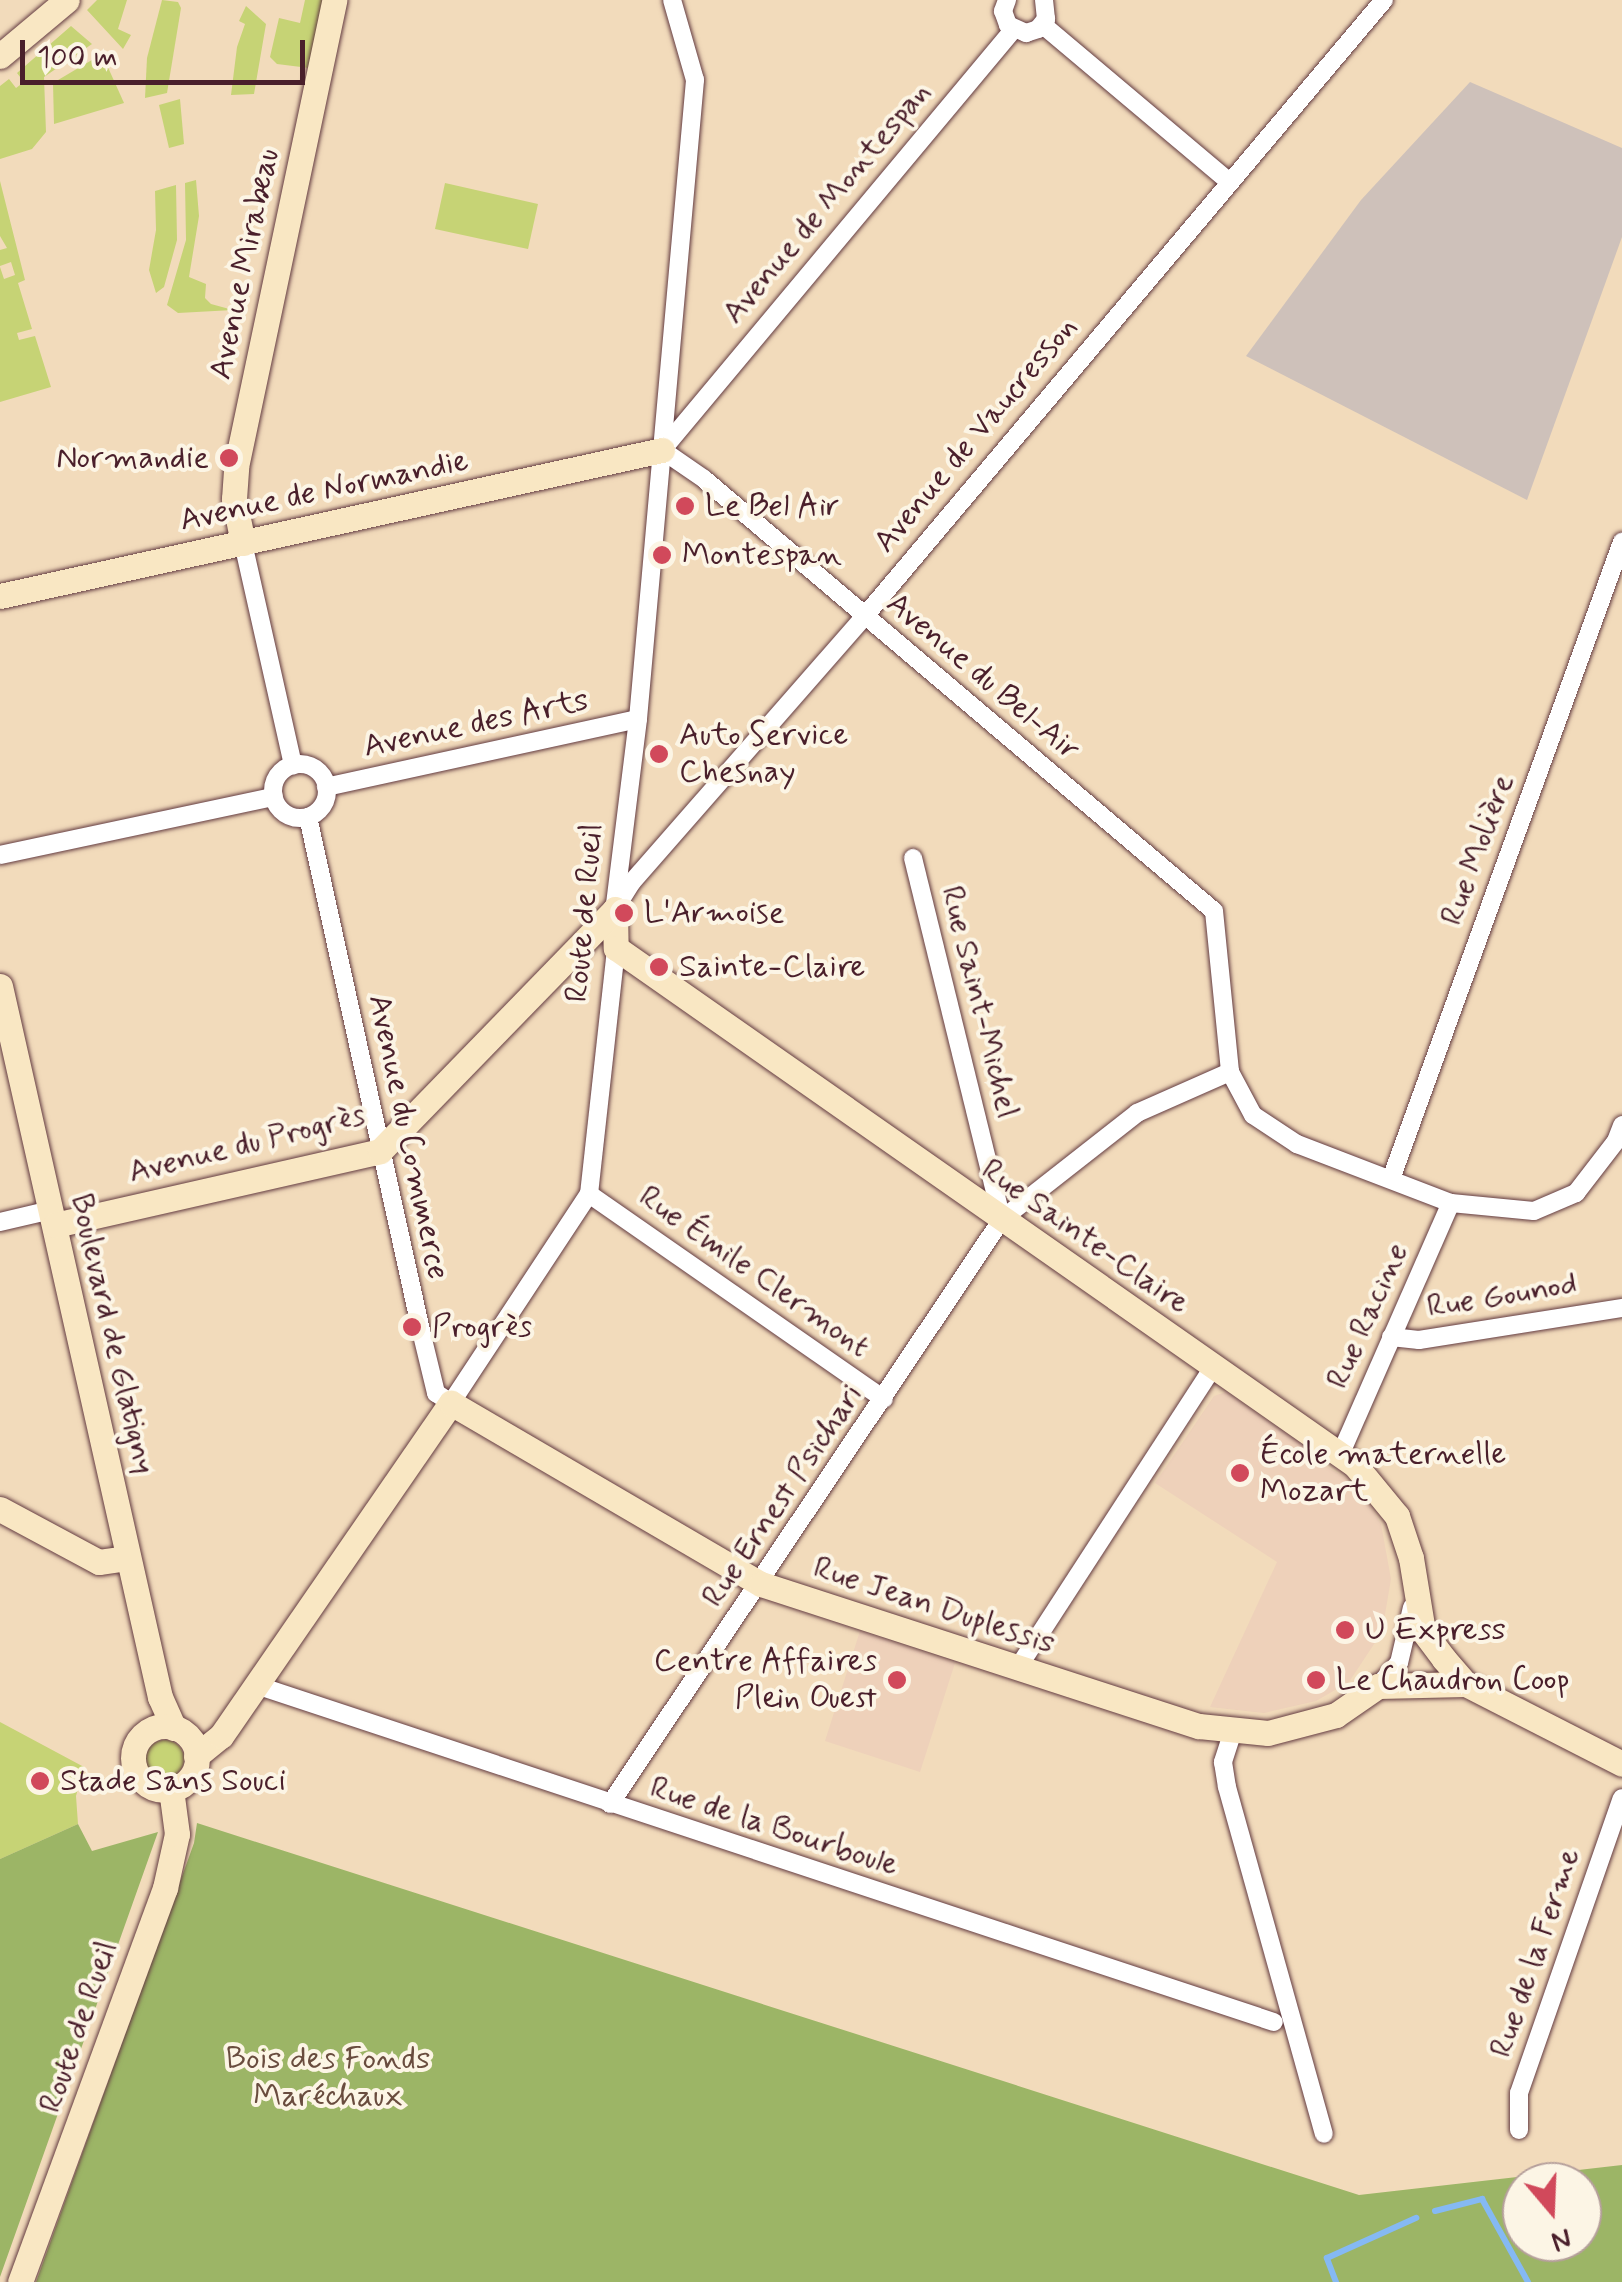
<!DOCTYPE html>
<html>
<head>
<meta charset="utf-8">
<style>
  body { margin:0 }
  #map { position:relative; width:1622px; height:2282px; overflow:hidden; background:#f2dbbb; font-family:Mynerve,sans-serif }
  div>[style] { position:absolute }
  .built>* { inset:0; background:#eed1ba }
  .industrial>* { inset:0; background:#cec1ba }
  .green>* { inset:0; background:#c6d375 }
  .round { border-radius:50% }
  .forest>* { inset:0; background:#9cb566 }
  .stream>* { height:6px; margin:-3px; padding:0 3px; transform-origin:3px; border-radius:3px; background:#85b9f3 }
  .roads { filter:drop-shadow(0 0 2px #633b41) drop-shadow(0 0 2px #633b41) }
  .street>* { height:18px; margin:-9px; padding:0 9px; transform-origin:9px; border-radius:9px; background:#fff }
  .street>.ring { margin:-9px; padding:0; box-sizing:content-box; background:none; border:18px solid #fff; border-radius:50% }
  .secondary>* { height:25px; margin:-12.5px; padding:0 12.5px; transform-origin:12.5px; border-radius:12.5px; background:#f9e7c3 }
  .secondary>.ring { margin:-12.5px; padding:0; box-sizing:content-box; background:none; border:25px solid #f9e7c3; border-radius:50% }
  .dots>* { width:28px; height:28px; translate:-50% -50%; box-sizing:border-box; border:5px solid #fcf5e5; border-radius:50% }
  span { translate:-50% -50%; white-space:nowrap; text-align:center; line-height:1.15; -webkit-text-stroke:8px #fcf5e5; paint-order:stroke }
  .street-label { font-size:32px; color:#4a1f2b }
  .poi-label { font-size:32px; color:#4a1f2b }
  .right { translate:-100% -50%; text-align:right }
  .left { translate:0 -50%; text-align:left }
  .park-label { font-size:32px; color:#694c3e }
  .north { position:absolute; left:1502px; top:2162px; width:100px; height:100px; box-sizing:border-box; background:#fcf5e5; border:2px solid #b59f9b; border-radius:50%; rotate:161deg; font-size:28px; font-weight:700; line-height:40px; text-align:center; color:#4a1f2b }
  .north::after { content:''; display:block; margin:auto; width:35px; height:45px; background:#d1495b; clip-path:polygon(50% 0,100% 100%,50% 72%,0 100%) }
  .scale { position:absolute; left:20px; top:40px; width:285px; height:45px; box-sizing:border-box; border:5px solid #4a1f2b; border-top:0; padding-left:12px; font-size:30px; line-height:35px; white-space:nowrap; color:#4a1f2b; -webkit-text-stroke:8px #fcf5e5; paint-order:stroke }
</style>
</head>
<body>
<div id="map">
  <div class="built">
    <i style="clip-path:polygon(1226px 1392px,1324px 1460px,1322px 1464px,1344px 1477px,1366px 1500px,1381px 1524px,1391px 1579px,1382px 1632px,1349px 1682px,1316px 1701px,1264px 1713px,1210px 1707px,1277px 1562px,1155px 1483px,1214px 1396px)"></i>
    <i style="clip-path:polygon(860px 1631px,955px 1663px,920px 1772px,825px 1741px)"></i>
  </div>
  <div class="industrial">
    <i style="clip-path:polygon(1470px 82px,1622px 148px,1622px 237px,1527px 500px,1246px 356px,1361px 200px)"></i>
  </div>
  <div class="green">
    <i style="clip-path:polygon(97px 0,127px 0,118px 29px,131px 35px,123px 49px,87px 10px)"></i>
    <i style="clip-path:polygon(162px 0,178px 2px,181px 8px,167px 93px,145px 98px,147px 58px)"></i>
    <i style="clip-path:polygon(305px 0,323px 0,309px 68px,277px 64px,270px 57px,279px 18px,300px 23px)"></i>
    <i style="clip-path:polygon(246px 6px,266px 24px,254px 94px,231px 95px,237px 47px,245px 24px,239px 21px)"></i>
    <i style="clip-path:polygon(71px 26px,92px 44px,44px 77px,46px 132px,32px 149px,0 159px,0 86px,9px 79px,16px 88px,24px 82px,17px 73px)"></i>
    <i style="clip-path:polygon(102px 54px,124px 103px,54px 124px,53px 83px)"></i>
    <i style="clip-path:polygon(180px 99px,184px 144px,169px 148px,159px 105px)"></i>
    <i style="clip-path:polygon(196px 180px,199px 216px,189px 277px,206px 284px,205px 298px,211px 304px,233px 310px,178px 313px,167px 305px,186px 240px,185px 183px)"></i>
    <i style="clip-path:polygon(0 181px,25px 280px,18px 283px,32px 329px,17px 333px,19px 340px,35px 336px,51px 387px,0 402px,0 267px,4px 279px,15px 275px,11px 262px,0 266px,0 250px,7px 248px,0 236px)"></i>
    <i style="clip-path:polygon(445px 183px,538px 204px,528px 249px,435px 229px)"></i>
    <i style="clip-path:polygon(176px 185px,177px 240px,164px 287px,156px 293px,149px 270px,156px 230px,155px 191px)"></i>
    <i style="clip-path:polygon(0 1722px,84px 1767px,76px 1796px,78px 1824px,0 1859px)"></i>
    <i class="round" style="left:146px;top:1740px;width:38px;height:38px"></i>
  </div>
  <div class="forest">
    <i style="clip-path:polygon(evenodd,197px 1823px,1359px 2195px,1622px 2165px,1622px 2282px,36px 2282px,194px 1843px,197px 1823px,1582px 2182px,1582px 2242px,1522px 2242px,1522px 2182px,1582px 2182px)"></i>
    <i style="clip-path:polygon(78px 1824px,92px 1851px,158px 1832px,0 2277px,0 1859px)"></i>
  </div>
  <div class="stream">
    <i style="left:1435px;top:2211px;width:49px;rotate:-14.3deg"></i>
    <i style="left:1482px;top:2199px;width:95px;rotate:61deg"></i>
    <i style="left:1336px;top:2282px;width:26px;rotate:-111deg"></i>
    <i style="left:1327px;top:2258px;width:98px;rotate:-24.2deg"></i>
  </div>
  <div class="roads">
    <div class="street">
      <i style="left:1007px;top:0;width:12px;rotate:110deg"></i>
      <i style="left:1003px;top:11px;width:15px;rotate:70deg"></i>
      <i style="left:1008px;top:25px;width:20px;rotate:24deg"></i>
      <i style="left:1026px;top:33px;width:13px;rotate:-18deg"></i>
      <i style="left:1038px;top:29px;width:13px;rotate:-51deg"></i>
      <i style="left:1046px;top:19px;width:19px;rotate:-96deg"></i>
      <i style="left:1043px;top:25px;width:242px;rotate:40.1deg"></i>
      <i style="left:663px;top:449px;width:546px;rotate:-50.13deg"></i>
      <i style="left:662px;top:450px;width:51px;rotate:34.6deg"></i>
      <i style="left:704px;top:479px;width:668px;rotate:40.27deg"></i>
      <i style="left:1214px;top:911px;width:162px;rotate:84.3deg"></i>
      <i style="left:1230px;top:1072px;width:49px;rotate:61.9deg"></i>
      <i style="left:1253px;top:1115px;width:53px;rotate:33.4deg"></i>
      <i style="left:1297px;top:1144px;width:165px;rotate:21deg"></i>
      <i style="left:1451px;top:1203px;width:83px;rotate:5.5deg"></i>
      <i style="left:1534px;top:1211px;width:46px;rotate:-23.2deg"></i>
      <i style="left:1576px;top:1193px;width:66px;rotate:-52.4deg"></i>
      <i style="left:1616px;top:1141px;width:17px;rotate:-69deg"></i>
      <i style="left:243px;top:543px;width:228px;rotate:77.3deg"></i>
      <i class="ring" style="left:273px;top:764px;width:36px;height:36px"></i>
      <i style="left:326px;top:787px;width:319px;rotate:-12.3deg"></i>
      <i style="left:308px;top:817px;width:530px;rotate:77.59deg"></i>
      <i style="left:422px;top:1335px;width:60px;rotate:76.4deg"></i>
      <i style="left:436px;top:1393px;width:18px;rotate:34deg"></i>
      <i style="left:451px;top:1403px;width:250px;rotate:-56.6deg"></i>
      <i style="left:589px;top:1194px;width:247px;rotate:-83.7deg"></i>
      <i style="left:0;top:855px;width:280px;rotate:-12deg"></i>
      <i style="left:913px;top:858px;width:372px;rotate:76.2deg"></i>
      <i style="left:615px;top:904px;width:186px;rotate:-82.9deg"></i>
      <i style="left:638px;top:719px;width:642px;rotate:-84.9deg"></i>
      <i style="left:695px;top:80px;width:83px;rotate:-106deg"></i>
      <i style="left:615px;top:909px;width:32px;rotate:-58deg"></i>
      <i style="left:632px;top:882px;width:352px;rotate:-48.8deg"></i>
      <i style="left:864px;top:617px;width:807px;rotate:-49.88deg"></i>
      <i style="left:1391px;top:1179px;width:678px;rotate:-70.07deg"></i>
      <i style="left:589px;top:1194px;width:359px;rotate:34.8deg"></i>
      <i style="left:0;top:1222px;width:52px;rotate:-13.2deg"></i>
      <i style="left:1391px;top:1337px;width:28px;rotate:6deg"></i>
      <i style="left:1419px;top:1340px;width:206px;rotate:-9deg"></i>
      <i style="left:1341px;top:1453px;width:273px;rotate:-66.3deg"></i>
      <i style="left:1019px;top:1666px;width:356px;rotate:-57deg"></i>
      <i style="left:256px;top:1685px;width:1072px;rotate:18.32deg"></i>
      <i style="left:1378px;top:1686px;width:31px;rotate:-48deg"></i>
      <i style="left:1399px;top:1663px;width:57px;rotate:-76.9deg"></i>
      <i style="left:1233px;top:1731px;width:33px;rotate:108deg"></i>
      <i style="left:1223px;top:1762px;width:25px;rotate:81deg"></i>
      <i style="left:1227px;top:1787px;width:360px;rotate:74.4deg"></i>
      <i style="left:610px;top:1804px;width:704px;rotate:-56.17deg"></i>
      <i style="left:1002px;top:1219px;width:172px;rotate:-38.1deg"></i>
      <i style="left:1137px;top:1113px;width:102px;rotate:-23.8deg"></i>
      <i style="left:1519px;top:2130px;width:37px;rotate:-90deg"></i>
      <i style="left:1519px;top:2093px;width:312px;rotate:-70.8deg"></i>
    </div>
    <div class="secondary">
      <i style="left:0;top:56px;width:87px;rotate:-39.9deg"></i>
      <i style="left:243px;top:543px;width:45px;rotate:-101.6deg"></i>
      <i style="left:234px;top:499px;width:32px;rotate:-86deg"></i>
      <i style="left:236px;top:467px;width:477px;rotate:-78.1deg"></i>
      <i style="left:0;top:596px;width:678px;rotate:-12.44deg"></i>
      <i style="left:615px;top:909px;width:39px;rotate:89deg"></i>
      <i style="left:616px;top:948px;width:902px;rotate:34.98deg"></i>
      <i style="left:1355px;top:1465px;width:66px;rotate:50.5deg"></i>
      <i style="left:1397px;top:1516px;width:44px;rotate:71.6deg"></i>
      <i style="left:1411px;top:1558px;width:74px;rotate:80.7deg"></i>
      <i style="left:1423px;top:1631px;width:35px;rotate:53deg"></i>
      <i style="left:1444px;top:1659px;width:33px;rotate:49deg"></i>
      <i style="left:1466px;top:1684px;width:175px;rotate:27.1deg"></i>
      <i style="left:0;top:986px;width:729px;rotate:77.32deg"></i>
      <i style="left:160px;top:1697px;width:34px;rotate:66deg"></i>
      <i style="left:55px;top:1225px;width:333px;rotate:-12.8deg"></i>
      <i style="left:380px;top:1151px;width:337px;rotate:-45.8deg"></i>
      <i style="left:0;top:1509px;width:112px;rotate:28.2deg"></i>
      <i style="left:99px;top:1562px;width:29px;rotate:-8deg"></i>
      <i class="ring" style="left:133px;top:1726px;width:39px;height:39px"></i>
      <i style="left:196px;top:1756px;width:32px;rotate:-39deg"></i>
      <i style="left:221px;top:1736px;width:405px;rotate:-55.4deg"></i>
      <i style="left:451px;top:1403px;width:359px;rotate:30.3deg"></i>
      <i style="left:761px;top:1584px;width:460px;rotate:18deg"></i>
      <i style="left:1199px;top:1726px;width:69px;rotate:5.8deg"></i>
      <i style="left:1268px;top:1733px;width:70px;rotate:-14.8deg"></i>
      <i style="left:1336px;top:1715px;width:51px;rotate:-34.6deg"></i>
      <i style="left:1378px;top:1686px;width:88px;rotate:-1.3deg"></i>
      <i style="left:20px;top:2282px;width:420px;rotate:-69.8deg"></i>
      <i style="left:165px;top:1888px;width:55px;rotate:-77.5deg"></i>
      <i style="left:177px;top:1834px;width:45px;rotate:-97.6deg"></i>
    </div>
  </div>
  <div class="dots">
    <i style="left:229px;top:458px;background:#d1495b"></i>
    <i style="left:685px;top:506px;background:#d1495b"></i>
    <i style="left:662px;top:555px;background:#d1495b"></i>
    <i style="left:659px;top:754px;background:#d1495b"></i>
    <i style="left:624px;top:913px;background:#d1495b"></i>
    <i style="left:659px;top:967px;background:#d1495b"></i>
    <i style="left:412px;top:1327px;background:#d1495b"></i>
    <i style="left:1240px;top:1473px;background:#d1495b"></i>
    <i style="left:1345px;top:1630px;background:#d1495b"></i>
    <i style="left:897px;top:1680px;background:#d1495b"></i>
    <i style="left:1316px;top:1680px;background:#d1495b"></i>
    <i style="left:40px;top:1781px;background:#d1495b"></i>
  </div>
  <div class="street-label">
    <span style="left:827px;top:203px;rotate:-50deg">Avenue de Montespan</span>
    <span style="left:245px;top:264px;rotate:-78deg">Avenue Mirabeau</span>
    <span style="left:976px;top:435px;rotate:-50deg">Avenue de Vaucresson</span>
    <span style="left:324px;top:491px;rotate:-12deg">Avenue de Normandie</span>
    <span style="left:983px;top:677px;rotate:40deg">Avenue du Bel-Air</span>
    <span style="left:476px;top:724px;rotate:-12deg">Avenue des Arts</span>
    <span style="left:1478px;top:850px;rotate:-70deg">Rue Molière</span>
    <span style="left:585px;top:913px;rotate:-85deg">Route de Rueil</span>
    <span style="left:979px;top:1002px;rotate:76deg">Rue Saint-Michel</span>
    <span style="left:408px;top:1137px;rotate:78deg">Avenue du Commerce</span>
    <span style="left:247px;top:1144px;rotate:-14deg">Avenue du Progrès</span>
    <span style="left:1085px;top:1237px;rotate:35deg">Rue Sainte-Claire</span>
    <span style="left:754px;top:1272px;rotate:35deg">Rue Émile Clermont</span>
    <span style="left:1502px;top:1296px;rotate:-9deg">Rue Gounod</span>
    <span style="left:1368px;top:1316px;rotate:-66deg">Rue Racine</span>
    <span style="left:112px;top:1334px;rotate:77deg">Boulevard de Glatigny</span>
    <span style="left:783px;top:1496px;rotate:-56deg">Rue Ernest Psichari</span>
    <span style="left:934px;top:1606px;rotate:18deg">Rue Jean Duplessis</span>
    <span style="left:774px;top:1827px;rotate:18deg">Rue de la Bourboule</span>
    <span style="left:1536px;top:1953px;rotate:-71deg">Rue de la Ferme</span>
    <span style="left:79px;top:2027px;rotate:-71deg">Route de Rueil</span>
  </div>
  <div class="poi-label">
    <span class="right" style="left:209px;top:458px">Normandie</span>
    <span class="left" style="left:705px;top:506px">Le Bel Air</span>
    <span class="left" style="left:682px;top:555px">Montespan</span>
    <span class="left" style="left:679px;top:754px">Auto Service<br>Chesnay</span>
    <span class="left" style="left:644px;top:913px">L'Armoise</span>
    <span class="left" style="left:679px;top:967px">Sainte-Claire</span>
    <span class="left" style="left:432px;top:1327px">Progrès</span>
    <span class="left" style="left:1260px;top:1473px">École maternelle<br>Mozart</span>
    <span class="left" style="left:1365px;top:1630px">U Express</span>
    <span class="right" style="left:877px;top:1680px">Centre Affaires<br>Plein Ouest</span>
    <span class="left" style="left:1336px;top:1680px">Le Chaudron Coop</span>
    <span class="left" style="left:60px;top:1781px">Stade Sans Souci</span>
  </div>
  <div class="park-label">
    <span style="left:328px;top:2078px">Bois des Fonds<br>Maréchaux</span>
  </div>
  <div class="north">N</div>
  <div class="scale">100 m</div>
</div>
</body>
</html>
